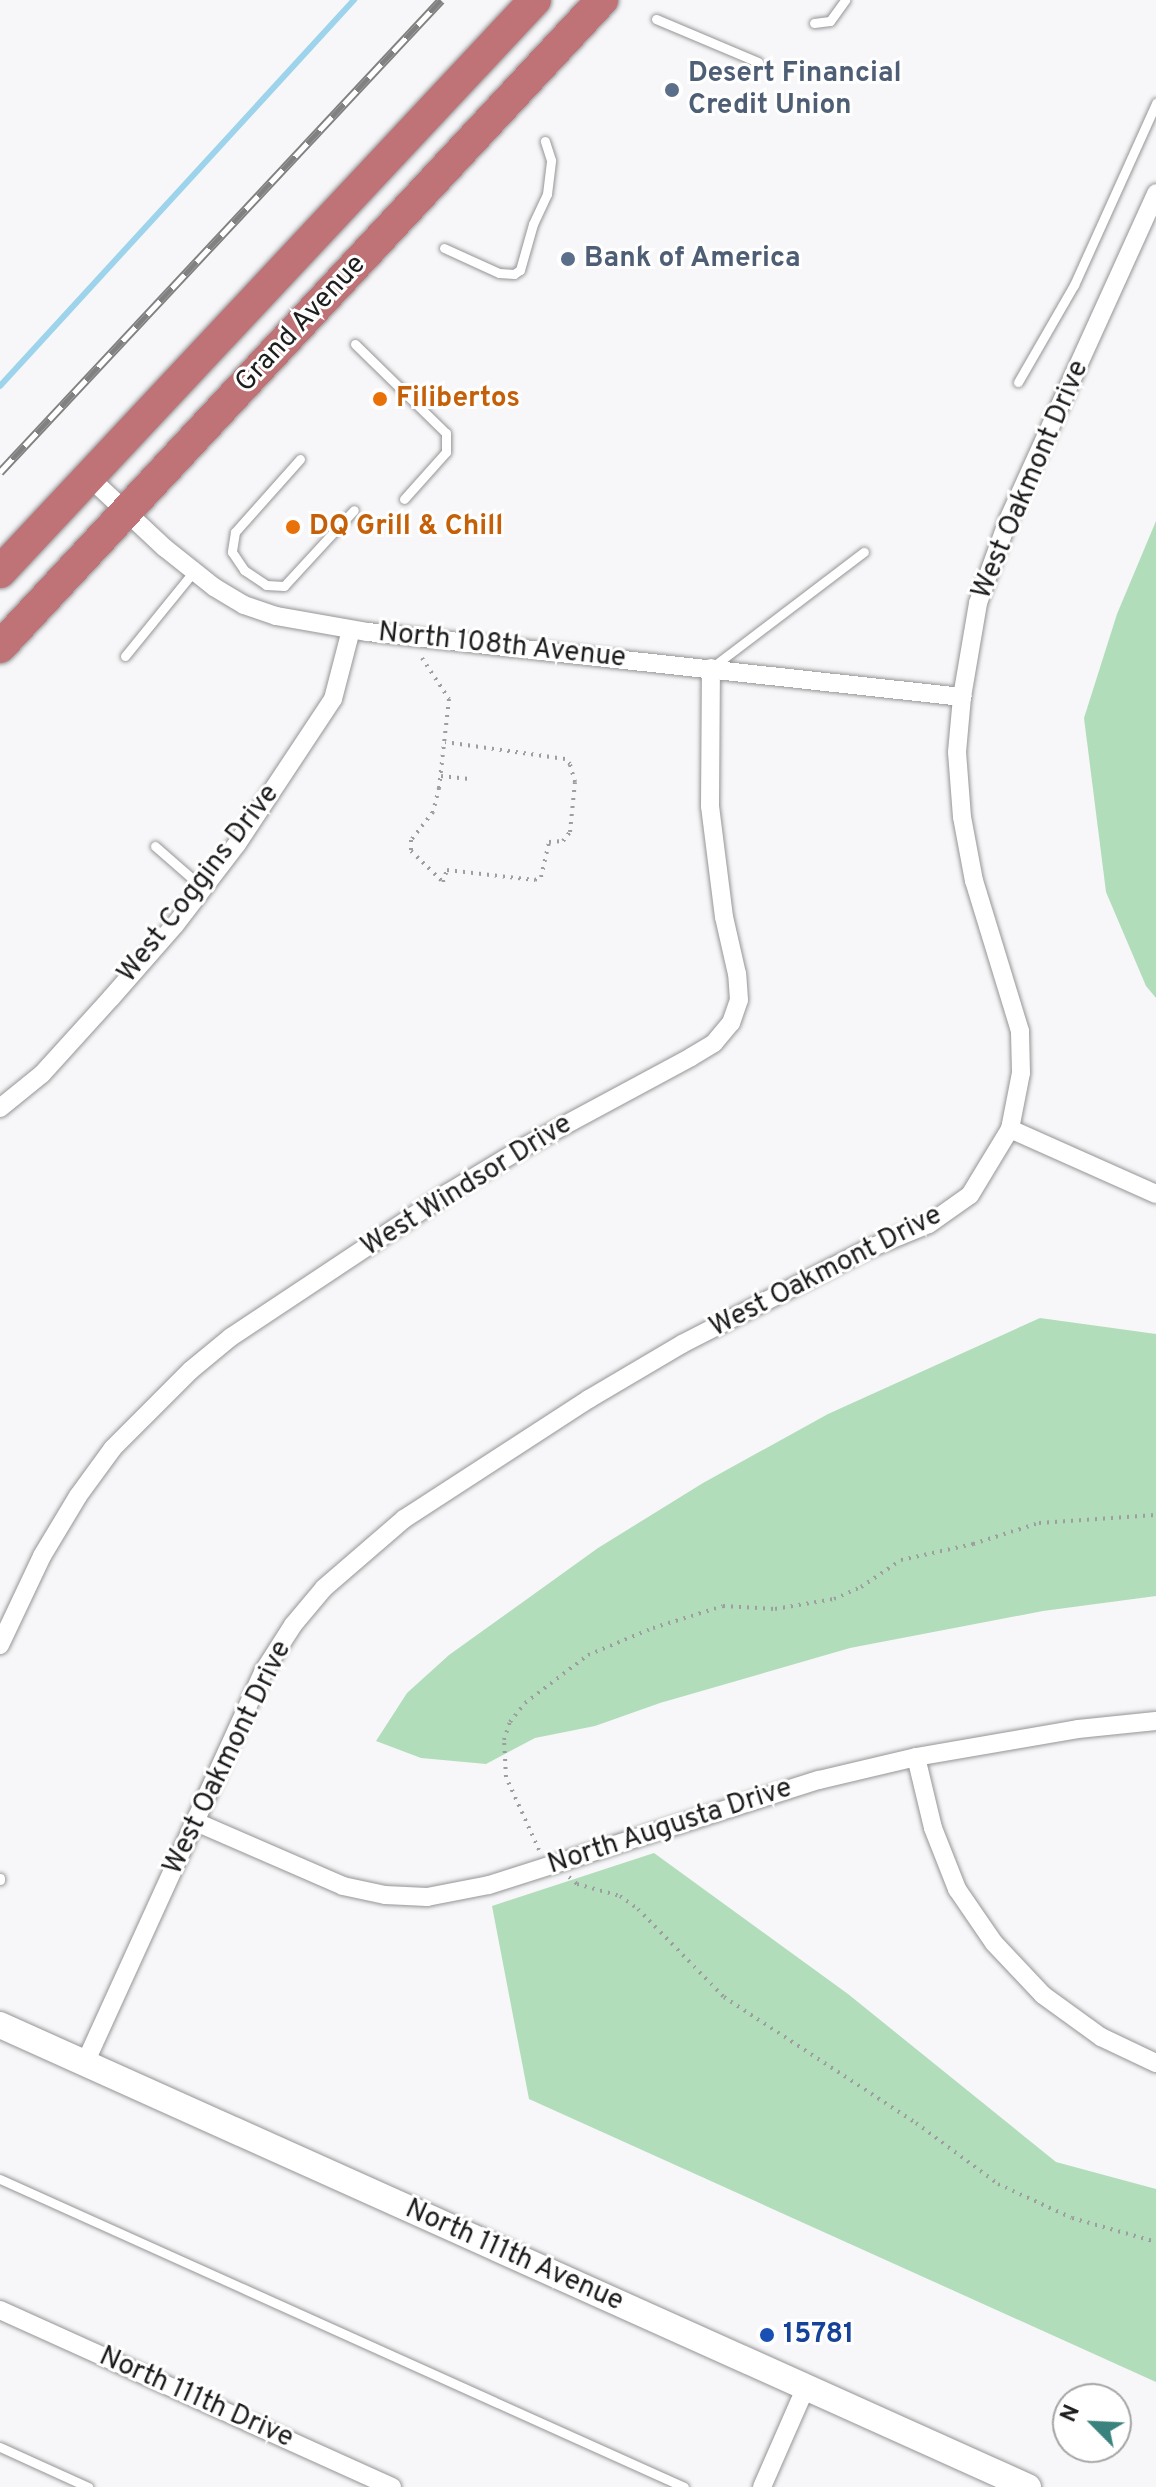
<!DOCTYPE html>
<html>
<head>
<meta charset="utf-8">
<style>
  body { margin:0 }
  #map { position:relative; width:1156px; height:2487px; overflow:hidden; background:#f7f7f9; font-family:Overpass,sans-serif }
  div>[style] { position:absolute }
  .green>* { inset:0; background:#b1ddbb }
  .stream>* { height:6px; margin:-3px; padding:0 3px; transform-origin:3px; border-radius:3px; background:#9dd4ec }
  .path>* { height:4px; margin-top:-2px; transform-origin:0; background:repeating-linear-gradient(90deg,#9e9ea0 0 2px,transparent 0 8px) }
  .roads { filter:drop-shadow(0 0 2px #959597) drop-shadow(0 0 2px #959597) }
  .lane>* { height:9px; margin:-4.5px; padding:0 4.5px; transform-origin:4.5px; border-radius:4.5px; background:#fff }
  .street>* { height:18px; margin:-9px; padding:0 9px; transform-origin:9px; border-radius:9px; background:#fff }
  .secondary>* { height:26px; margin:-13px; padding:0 13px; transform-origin:13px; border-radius:13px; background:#fff }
  .highway>* { height:32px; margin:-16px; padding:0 16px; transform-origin:16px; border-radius:16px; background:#c07376 }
  .rail>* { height:9px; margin-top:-4.5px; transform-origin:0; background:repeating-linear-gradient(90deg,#fff 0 18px,#818182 0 36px); box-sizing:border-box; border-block:2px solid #818182 }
  .dots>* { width:22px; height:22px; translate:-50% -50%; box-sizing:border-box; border:4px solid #fff; border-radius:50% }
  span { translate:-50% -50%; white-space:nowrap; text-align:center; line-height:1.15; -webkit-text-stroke:6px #fff; paint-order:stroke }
  .service-label { font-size:28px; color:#4e5e75; font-weight:700 }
  .left { translate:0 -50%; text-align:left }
  .street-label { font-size:28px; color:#1d1d1e }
  .food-label { font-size:28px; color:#c56008; font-weight:700 }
  .transit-label { font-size:28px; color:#164399; font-weight:700 }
  .north { position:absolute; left:1052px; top:2383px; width:80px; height:80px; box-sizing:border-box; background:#fff; border:2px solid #a5a5a5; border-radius:50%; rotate:294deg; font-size:22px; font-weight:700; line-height:32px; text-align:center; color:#1d1d1e }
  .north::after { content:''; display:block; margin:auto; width:28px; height:36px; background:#3a827d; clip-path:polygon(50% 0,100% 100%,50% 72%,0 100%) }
</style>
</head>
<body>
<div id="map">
  <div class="green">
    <i style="clip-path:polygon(1156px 521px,1156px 998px,1146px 986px,1106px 892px,1084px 718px,1117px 614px)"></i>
    <i style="clip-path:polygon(1040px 1318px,1156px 1334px,1156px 1596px,1043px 1611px,850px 1648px,660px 1703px,595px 1726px,535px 1738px,486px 1764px,421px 1758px,376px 1741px,407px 1693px,449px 1655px,598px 1548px,703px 1483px,828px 1414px)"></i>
    <i style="clip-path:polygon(654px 1853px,848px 1994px,1056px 2162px,1156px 2189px,1156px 2382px,529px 2099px,492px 1906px)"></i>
  </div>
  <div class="stream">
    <i style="left:0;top:386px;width:524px;rotate:-47.48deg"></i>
  </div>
  <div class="path">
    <i style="left:422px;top:658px;width:49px;rotate:56.6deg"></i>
    <i style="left:449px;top:699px;width:90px;rotate:96.4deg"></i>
    <i style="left:439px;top:788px;width:25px;rotate:104deg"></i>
    <i style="left:433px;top:812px;width:36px;rotate:128deg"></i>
    <i style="left:411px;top:840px;width:11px;rotate:90deg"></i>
    <i style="left:411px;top:851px;width:45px;rotate:44.1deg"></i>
    <i style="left:443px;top:882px;width:13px;rotate:-72deg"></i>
    <i style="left:447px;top:870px;width:89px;rotate:6.5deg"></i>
    <i style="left:535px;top:880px;width:7px;rotate:-27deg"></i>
    <i style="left:541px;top:877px;width:36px;rotate:-77deg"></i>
    <i style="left:549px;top:842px;width:14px;rotate:-4deg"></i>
    <i style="left:563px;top:841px;width:11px;rotate:-52deg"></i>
    <i style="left:570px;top:832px;width:50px;rotate:-84.3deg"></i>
    <i style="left:575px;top:782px;width:19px;rotate:-106deg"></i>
    <i style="left:570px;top:764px;width:7px;rotate:-135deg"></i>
    <i style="left:565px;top:759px;width:121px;rotate:-171.9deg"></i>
    <i style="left:441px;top:776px;width:31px;rotate:6deg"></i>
    <i style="left:539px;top:1850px;width:80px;rotate:-114.3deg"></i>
    <i style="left:506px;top:1777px;width:37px;rotate:-93deg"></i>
    <i style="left:504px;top:1740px;width:19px;rotate:-72deg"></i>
    <i style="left:510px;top:1722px;width:24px;rotate:-52deg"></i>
    <i style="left:525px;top:1703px;width:79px;rotate:-37.3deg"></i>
    <i style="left:588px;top:1655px;width:70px;rotate:-22.6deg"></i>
    <i style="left:653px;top:1628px;width:73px;rotate:-17.4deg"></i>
    <i style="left:723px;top:1606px;width:52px;rotate:3.3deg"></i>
    <i style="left:775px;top:1609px;width:60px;rotate:-9.6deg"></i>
    <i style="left:834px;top:1599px;width:30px;rotate:-24deg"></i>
    <i style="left:861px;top:1587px;width:48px;rotate:-34deg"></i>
    <i style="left:901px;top:1560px;width:74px;rotate:-12.5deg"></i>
    <i style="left:973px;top:1544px;width:69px;rotate:-17.7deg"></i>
    <i style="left:1039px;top:1523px;width:117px;rotate:-3.9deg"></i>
    <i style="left:569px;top:1877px;width:11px;rotate:41deg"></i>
    <i style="left:577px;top:1884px;width:45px;rotate:15.6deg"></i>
    <i style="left:620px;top:1896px;width:22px;rotate:36deg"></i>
    <i style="left:638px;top:1909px;width:123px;rotate:45.7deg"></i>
    <i style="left:724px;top:1997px;width:230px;rotate:33.3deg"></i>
    <i style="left:916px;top:2123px;width:102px;rotate:36.6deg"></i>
    <i style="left:998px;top:2184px;width:81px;rotate:24.7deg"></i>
    <i style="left:1072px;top:2218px;width:87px;rotate:15.9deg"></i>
  </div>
  <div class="roads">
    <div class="lane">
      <i style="left:656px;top:19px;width:111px;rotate:22.9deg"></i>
      <i style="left:814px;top:23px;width:16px;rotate:-7deg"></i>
      <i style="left:830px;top:21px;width:26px;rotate:-54deg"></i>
      <i style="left:444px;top:248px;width:60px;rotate:24.4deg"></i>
      <i style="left:499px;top:273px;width:15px;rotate:4deg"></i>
      <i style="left:514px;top:274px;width:7px;rotate:-34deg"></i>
      <i style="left:520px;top:270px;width:48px;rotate:-74.2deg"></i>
      <i style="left:533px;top:224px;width:33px;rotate:-65deg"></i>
      <i style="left:547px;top:194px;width:34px;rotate:-83deg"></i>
      <i style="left:551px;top:160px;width:20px;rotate:-108deg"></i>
      <i style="left:355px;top:344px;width:127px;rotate:44.4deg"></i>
      <i style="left:446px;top:433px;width:19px;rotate:90deg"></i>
      <i style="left:446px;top:452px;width:63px;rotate:131.8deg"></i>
      <i style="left:1018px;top:382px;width:112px;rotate:-60deg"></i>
      <i style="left:1074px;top:285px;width:200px;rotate:-65.7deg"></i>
      <i style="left:300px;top:459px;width:98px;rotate:131.7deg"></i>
      <i style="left:235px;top:532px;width:20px;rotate:99deg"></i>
      <i style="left:232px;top:552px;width:22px;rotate:56deg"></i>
      <i style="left:244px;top:570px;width:27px;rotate:34deg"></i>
      <i style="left:266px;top:585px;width:18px;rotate:3deg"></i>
      <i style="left:284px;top:586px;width:103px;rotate:-47.4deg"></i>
      <i style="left:125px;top:656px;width:109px;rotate:-50.9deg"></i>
      <i style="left:711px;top:668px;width:192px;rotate:-37.2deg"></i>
      <i style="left:155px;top:846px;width:64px;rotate:41.2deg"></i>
      <i style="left:0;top:1878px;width:2px;rotate:90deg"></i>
      <i style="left:0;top:2179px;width:750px;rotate:24.24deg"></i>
      <i style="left:0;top:2447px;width:97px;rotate:24.4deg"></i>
    </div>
    <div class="street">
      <i style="left:89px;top:477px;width:104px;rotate:43.1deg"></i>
      <i style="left:165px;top:548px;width:63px;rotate:38.5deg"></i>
      <i style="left:214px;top:587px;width:35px;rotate:31deg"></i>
      <i style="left:244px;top:605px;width:34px;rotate:19deg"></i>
      <i style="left:276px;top:616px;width:93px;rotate:9.9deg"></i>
      <i style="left:368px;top:632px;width:598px;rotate:6.24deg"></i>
      <i style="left:0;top:1108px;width:54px;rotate:-39deg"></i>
      <i style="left:42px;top:1074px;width:103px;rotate:-47.8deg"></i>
      <i style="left:111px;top:998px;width:97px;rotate:-48.8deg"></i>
      <i style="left:175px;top:925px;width:102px;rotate:-52.6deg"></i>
      <i style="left:237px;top:844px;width:174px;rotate:-56.5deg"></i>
      <i style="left:333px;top:699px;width:71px;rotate:-75.4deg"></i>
      <i style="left:1010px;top:1129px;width:160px;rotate:24deg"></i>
      <i style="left:0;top:1645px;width:98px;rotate:-64.7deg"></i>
      <i style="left:42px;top:1556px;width:70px;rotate:-59deg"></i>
      <i style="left:78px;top:1496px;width:59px;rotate:-53.9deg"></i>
      <i style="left:113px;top:1448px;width:110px;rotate:-45deg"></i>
      <i style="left:191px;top:1370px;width:52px;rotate:-39.5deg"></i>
      <i style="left:231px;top:1337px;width:260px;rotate:-33.6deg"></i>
      <i style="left:448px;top:1193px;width:91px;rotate:-31.1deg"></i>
      <i style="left:526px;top:1146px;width:187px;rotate:-28.3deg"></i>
      <i style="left:691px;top:1057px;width:27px;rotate:-31deg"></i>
      <i style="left:714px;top:1043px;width:26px;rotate:-50deg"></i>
      <i style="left:731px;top:1023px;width:24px;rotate:-71deg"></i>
      <i style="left:739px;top:1000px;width:26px;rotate:-94deg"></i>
      <i style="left:737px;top:974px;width:58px;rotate:-102.8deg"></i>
      <i style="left:724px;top:917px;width:112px;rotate:-97.2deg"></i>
      <i style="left:710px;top:806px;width:138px;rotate:-89.6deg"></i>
      <i style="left:916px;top:1757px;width:73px;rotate:76.5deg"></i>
      <i style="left:933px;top:1828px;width:66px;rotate:68.5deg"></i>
      <i style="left:957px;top:1889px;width:65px;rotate:55.6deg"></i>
      <i style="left:994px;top:1943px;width:71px;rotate:46.7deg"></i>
      <i style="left:1043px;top:1995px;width:72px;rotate:35.9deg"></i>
      <i style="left:1101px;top:2037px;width:61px;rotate:25.3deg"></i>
      <i style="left:196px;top:1822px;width:160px;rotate:23.5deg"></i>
      <i style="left:343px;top:1886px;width:43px;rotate:12.1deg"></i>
      <i style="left:385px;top:1895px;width:42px;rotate:2.7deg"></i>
      <i style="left:427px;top:1897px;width:63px;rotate:-11deg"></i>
      <i style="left:489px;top:1885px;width:346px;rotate:-17.7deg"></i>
      <i style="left:819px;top:1780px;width:100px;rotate:-13.3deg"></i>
      <i style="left:916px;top:1757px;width:164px;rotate:-9.8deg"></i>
      <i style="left:1078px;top:1729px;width:78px;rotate:-5.9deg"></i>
      <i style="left:85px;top:2063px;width:430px;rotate:-65.5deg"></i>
      <i style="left:263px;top:1672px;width:56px;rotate:-57.4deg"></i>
      <i style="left:293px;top:1625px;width:48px;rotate:-50deg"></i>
      <i style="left:324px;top:1588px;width:106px;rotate:-40.8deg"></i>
      <i style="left:404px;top:1519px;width:221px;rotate:-33deg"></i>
      <i style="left:589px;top:1399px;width:108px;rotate:-30.6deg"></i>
      <i style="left:682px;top:1344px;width:209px;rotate:-27.1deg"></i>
      <i style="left:868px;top:1249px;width:66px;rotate:-22.3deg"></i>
      <i style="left:929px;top:1224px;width:50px;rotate:-35.3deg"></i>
      <i style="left:970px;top:1195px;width:77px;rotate:-58.8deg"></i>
      <i style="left:1010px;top:1129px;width:57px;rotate:-78.9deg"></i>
      <i style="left:1021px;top:1073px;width:42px;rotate:-91.4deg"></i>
      <i style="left:1020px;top:1031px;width:157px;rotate:-107deg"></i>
      <i style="left:974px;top:881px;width:65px;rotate:-100.6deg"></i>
      <i style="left:962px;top:817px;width:65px;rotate:-94.4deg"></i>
      <i style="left:957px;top:752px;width:55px;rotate:-84.8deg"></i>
      <i style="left:962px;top:697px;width:95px;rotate:-80.3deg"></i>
      <i style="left:978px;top:603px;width:88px;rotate:-70.1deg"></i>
      <i style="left:1008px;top:520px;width:359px;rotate:-65.6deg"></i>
      <i style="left:0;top:2310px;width:430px;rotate:24.3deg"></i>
      <i style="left:762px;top:2487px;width:109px;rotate:-66.3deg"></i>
    </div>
    <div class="secondary">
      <i style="left:0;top:2025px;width:1127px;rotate:24.2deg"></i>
    </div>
    <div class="highway">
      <i style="left:0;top:572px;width:783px;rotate:-46.91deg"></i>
      <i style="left:0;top:647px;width:884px;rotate:-47.06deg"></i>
    </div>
  </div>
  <div class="rail">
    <i style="left:0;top:472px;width:646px;rotate:-46.94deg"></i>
  </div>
  <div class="dots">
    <i style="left:672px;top:90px;background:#5c6f8a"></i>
    <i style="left:568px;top:259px;background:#5c6f8a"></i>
    <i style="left:380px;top:399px;background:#e8710a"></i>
    <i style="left:293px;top:527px;background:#e8710a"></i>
    <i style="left:767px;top:2335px;background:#1a4fb4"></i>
  </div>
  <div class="service-label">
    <span class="left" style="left:688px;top:90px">Desert Financial<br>Credit Union</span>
    <span class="left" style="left:584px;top:259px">Bank of America</span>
  </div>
  <div class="street-label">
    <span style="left:301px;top:324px;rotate:-47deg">Grand Avenue</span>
    <span style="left:1031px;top:480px;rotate:-67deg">West Oakmont Drive</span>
    <span style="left:502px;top:646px;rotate:6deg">North 108th Avenue</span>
    <span style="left:199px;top:884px;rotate:-52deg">West Coggins Drive</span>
    <span style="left:467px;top:1186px;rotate:-32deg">West Windsor Drive</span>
    <span style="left:826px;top:1272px;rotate:-27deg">West Oakmont Drive</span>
    <span style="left:228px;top:1758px;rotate:-64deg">West Oakmont Drive</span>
    <span style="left:670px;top:1827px;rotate:-18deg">North Augusta Drive</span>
    <span style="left:514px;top:2256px;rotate:24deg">North 111th Avenue</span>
    <span style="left:196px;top:2398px;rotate:24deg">North 111th Drive</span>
  </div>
  <div class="food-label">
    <span class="left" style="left:396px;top:399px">Filibertos</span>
    <span class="left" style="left:309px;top:527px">DQ Grill &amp; Chill</span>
  </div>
  <div class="transit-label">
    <span class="left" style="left:783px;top:2335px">15781</span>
  </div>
  <div class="north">N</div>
</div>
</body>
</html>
